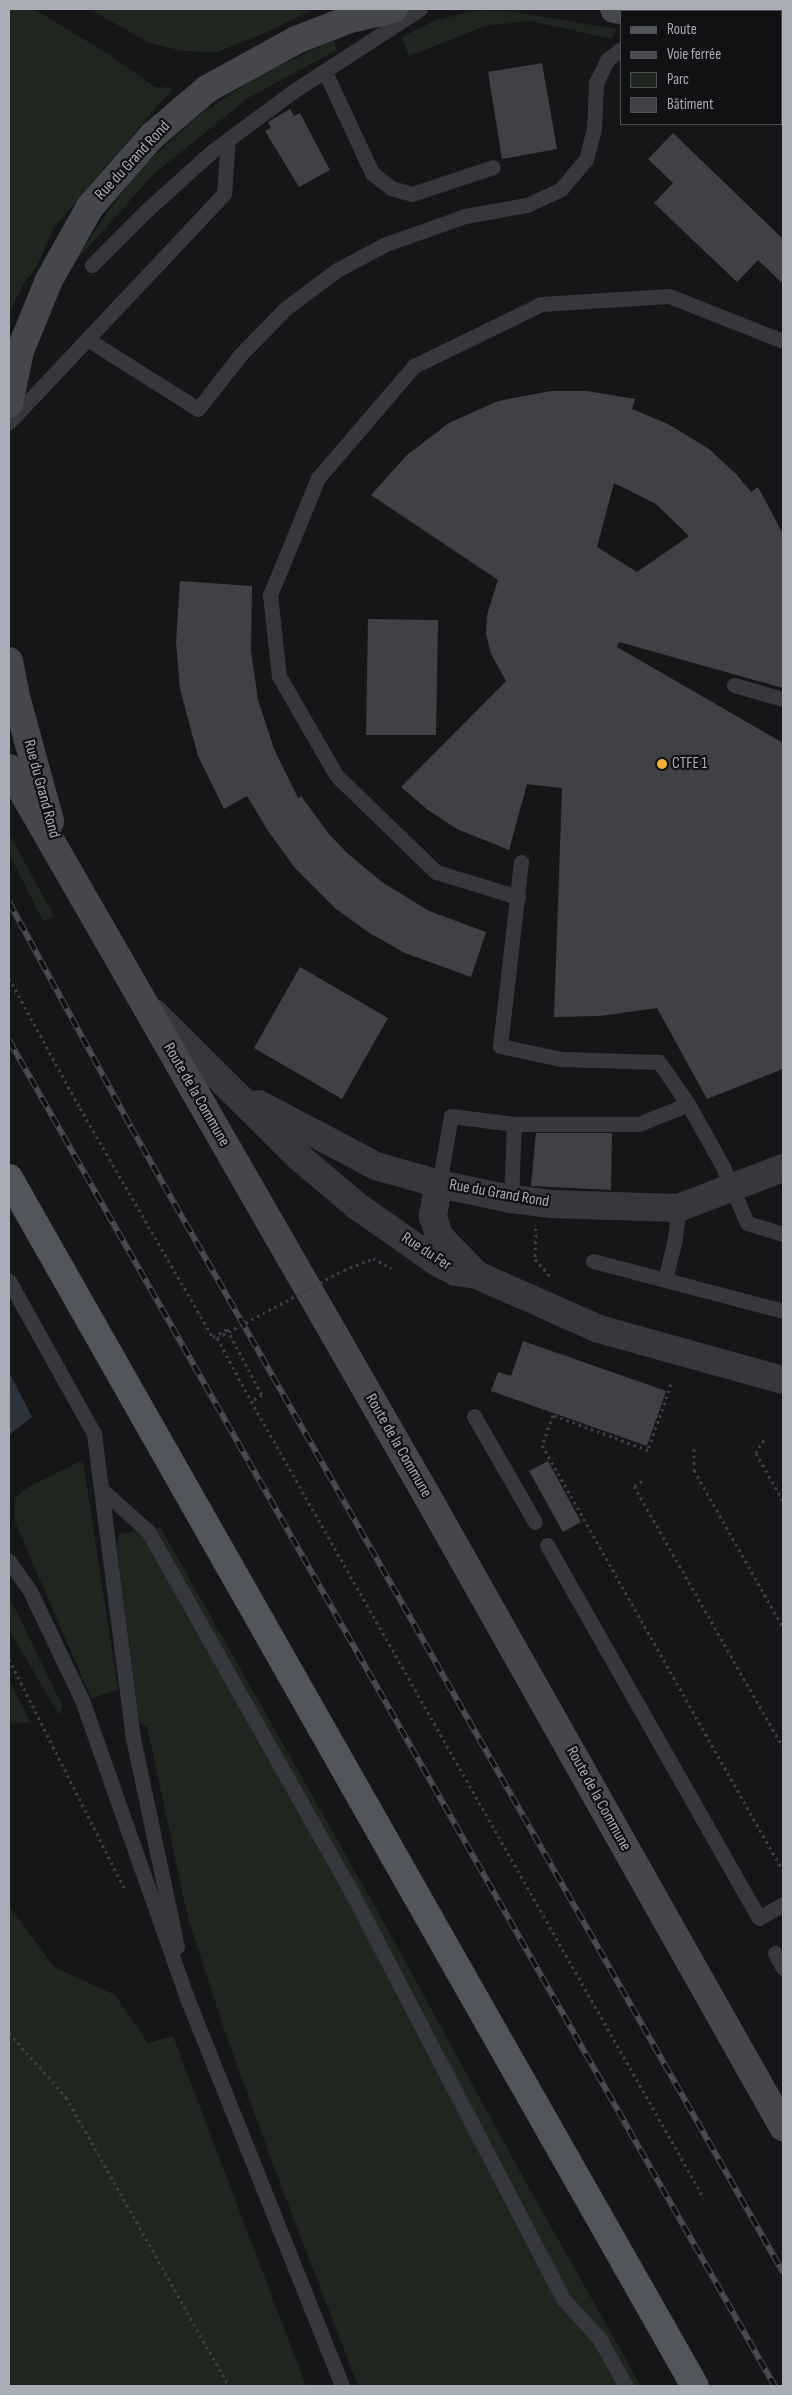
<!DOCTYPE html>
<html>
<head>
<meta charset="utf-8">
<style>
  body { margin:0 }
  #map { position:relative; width:792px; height:2395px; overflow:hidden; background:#161618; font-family:"Sofia Sans Condensed",sans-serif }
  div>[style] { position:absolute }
  .green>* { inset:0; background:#1e261f }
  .water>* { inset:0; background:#2c353c }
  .building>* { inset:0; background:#404145 }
  .path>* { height:3px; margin-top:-1.5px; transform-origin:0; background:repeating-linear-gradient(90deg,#3d3f44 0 2.5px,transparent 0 6.5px) }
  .service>* { height:15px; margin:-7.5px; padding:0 7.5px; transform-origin:7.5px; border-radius:7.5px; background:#37383d }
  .minor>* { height:28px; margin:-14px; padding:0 14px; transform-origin:14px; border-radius:14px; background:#37383d }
  .secondary>* { height:28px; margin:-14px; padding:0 14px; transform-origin:14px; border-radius:14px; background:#45474d }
  .primary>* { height:28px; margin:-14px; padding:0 14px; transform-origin:14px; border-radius:14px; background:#53555c }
  .rail>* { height:5.5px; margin-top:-2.75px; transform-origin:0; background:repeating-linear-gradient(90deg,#111113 0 11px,#4a4c52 0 22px); box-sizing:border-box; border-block:1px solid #4a4c52 }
  .path-bridge>* { height:3px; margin-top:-1.5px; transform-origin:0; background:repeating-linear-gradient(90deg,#3d3f44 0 2.5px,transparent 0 6.5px) }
  .dots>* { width:14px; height:14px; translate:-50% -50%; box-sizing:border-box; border:2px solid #111113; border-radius:50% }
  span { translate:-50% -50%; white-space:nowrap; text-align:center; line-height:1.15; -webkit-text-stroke:4.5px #111113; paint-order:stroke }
  .street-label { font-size:16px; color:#a8adb8 }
  .poi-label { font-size:16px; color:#a8adb8 }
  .left { translate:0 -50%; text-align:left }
  .frame { position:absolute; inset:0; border:10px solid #a8adb8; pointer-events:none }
  .legend { position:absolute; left:620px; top:10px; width:162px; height:115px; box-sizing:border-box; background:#111113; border:1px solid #4d4f55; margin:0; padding:6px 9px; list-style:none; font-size:15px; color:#a8adb8 }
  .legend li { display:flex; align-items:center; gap:10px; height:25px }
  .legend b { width:25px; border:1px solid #4d4f55 }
</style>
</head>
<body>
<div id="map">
  <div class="green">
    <i style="clip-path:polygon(9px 9px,34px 9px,108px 54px,155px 87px,173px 88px,53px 229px,36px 268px,24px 283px,9px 313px)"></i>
    <i style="clip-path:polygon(90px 9px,315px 9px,260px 35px,218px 52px,182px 51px,149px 43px)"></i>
    <i style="clip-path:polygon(479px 10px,513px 12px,616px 29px,612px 39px,531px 21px,485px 26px,409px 56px,402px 37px,436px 20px)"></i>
    <i style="clip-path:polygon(334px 40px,337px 50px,248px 98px,154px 174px,73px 264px,106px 214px,142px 167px,199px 115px,261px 74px)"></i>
    <i style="clip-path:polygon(9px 834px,54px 916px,43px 921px,9px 853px)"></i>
    <i style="clip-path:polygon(83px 1460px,118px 1690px,91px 1698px,15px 1522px,15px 1498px,30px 1486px)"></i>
    <i style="clip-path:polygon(160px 1527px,377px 1910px,529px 2188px,641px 2386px,358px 2386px,273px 2165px,222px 2023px,188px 1918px,147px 1726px,139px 1723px,117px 1547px,118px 1534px)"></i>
    <i style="clip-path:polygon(9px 1596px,63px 1707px,59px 1715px,9px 1629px)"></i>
    <i style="clip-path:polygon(9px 1680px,30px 1722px,9px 1724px)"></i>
    <i style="clip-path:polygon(9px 1906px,54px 1967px,115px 1995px,148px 2043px,173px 2036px,306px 2386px,9px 2386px)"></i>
  </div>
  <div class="water">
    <i style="clip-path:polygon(9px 1372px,32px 1417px,9px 1435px)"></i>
  </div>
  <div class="building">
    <i style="clip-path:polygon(542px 63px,557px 149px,502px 159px,488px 72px)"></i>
    <i style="clip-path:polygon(290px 109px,294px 116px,300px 113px,330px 170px,299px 187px,265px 131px,271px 128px,268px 122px)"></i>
    <i style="clip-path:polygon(673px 133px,783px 239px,783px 284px,758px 260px,737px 282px,654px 203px,673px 183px,648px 159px)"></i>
    <i style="clip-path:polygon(evenodd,551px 391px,587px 391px,635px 399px,632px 409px,668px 424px,709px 449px,736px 474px,751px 492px,758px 487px,783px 534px,783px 688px,619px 642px,617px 647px,783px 743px,783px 1069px,707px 1099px,657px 1008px,600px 1016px,554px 1017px,562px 788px,527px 784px,509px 850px,457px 829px,428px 810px,401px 787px,506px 681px,491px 654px,486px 634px,487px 615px,498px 580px,371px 495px,407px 455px,449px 423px,498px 401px,551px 391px,614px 483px,656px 504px,689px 536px,637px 572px,597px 547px,614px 483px)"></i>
    <i style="clip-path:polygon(180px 581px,252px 586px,251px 651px,258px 700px,274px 749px,298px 798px,301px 796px,329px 834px,347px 853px,382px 882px,429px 911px,486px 932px,471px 977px,405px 953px,371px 934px,336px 909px,295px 868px,268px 831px,247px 796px,224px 809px,198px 756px,180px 689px,176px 642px)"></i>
    <i style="clip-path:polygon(368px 619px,438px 620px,436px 735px,366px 735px)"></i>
    <i style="clip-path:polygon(300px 967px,388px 1018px,342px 1099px,254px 1048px)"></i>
    <i style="clip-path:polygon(536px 1133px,612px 1133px,611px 1190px,531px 1186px)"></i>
    <i style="clip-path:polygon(523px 1341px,666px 1391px,647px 1446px,491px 1391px,498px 1372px,511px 1376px)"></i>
    <i style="clip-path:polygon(548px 1461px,581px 1522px,563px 1532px,529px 1471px)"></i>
  </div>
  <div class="path">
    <i style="left:9px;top:978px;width:148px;rotate:61.4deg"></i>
    <i style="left:80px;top:1108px;width:265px;rotate:59.9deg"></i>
    <i style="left:213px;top:1337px;width:16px;rotate:-30deg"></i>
    <i style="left:227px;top:1329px;width:75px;rotate:62.1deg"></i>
    <i style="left:262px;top:1395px;width:13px;rotate:151deg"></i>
    <i style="left:251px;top:1401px;width:917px;rotate:60.39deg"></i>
    <i style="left:536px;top:1228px;width:31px;rotate:92deg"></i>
    <i style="left:535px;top:1259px;width:23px;rotate:49deg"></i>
    <i style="left:344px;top:1270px;width:31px;rotate:-22deg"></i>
    <i style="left:373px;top:1258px;width:21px;rotate:29deg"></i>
    <i style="left:217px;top:1338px;width:72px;rotate:61.6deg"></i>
    <i style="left:671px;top:1384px;width:70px;rotate:109.2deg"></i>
    <i style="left:648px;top:1450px;width:101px;rotate:-159.8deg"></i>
    <i style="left:553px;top:1415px;width:32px;rotate:110deg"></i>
    <i style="left:542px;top:1445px;width:489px;rotate:60.5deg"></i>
    <i style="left:764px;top:1440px;width:15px;rotate:122deg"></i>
    <i style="left:756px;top:1453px;width:55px;rotate:60.6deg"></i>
    <i style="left:694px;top:1449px;width:21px;rotate:90deg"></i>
    <i style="left:694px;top:1470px;width:180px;rotate:60.5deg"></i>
    <i style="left:642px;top:1481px;width:9px;rotate:148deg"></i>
    <i style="left:634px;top:1486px;width:301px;rotate:60.3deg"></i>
    <i style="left:9px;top:1659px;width:258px;rotate:63.3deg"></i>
    <i style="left:9px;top:2033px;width:86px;rotate:48.3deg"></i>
    <i style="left:66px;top:2097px;width:332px;rotate:60.6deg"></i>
  </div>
  <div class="service">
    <i style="left:325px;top:72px;width:111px;rotate:65deg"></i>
    <i style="left:372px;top:173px;width:24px;rotate:38deg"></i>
    <i style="left:391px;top:188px;width:22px;rotate:16deg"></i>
    <i style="left:412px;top:194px;width:85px;rotate:-18.4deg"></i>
    <i style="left:92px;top:265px;width:78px;rotate:-45deg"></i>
    <i style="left:147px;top:210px;width:85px;rotate:-42.1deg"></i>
    <i style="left:210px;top:153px;width:102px;rotate:-36.6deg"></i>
    <i style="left:292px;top:92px;width:153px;rotate:-33deg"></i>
    <i style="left:87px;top:339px;width:131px;rotate:32.2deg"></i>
    <i style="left:198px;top:409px;width:70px;rotate:-52deg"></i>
    <i style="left:241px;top:354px;width:64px;rotate:-45.6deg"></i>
    <i style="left:286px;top:308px;width:64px;rotate:-36.7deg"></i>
    <i style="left:337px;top:270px;width:55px;rotate:-28deg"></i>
    <i style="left:386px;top:244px;width:84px;rotate:-19.5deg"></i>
    <i style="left:465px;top:216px;width:63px;rotate:-10.1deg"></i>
    <i style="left:527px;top:205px;width:38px;rotate:-25deg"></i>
    <i style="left:561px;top:189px;width:39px;rotate:-50deg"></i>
    <i style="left:586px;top:159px;width:31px;rotate:-75deg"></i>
    <i style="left:594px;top:129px;width:46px;rotate:-87.5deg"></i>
    <i style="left:596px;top:83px;width:25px;rotate:-64deg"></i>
    <i style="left:607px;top:60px;width:18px;rotate:-38deg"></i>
    <i style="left:9px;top:422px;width:313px;rotate:-46.7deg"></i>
    <i style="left:224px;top:194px;width:54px;rotate:-85.8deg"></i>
    <i style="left:734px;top:685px;width:51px;rotate:15.9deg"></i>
    <i style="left:521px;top:862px;width:185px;rotate:96.5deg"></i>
    <i style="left:500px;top:1046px;width:62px;rotate:12deg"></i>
    <i style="left:561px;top:1059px;width:98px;rotate:1.8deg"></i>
    <i style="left:659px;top:1062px;width:51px;rotate:55.4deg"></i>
    <i style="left:688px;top:1104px;width:72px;rotate:60.9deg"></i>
    <i style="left:723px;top:1167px;width:61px;rotate:66.8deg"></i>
    <i style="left:747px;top:1223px;width:38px;rotate:17deg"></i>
    <i style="left:518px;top:897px;width:86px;rotate:-163deg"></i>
    <i style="left:436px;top:872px;width:139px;rotate:-135.9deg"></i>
    <i style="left:336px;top:775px;width:114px;rotate:-119.9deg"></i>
    <i style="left:279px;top:676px;width:81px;rotate:-96.3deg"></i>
    <i style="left:270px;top:595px;width:126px;rotate:-67.7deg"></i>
    <i style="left:318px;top:478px;width:148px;rotate:-49.4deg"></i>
    <i style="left:414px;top:366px;width:141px;rotate:-26deg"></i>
    <i style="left:541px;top:304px;width:128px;rotate:-3.6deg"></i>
    <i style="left:669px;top:296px;width:123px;rotate:21.5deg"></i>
    <i style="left:439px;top:1184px;width:69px;rotate:-80deg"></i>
    <i style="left:451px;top:1116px;width:64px;rotate:7.2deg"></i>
    <i style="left:514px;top:1124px;width:125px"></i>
    <i style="left:639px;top:1124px;width:53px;rotate:-22.2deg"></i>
    <i style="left:511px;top:1199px;width:75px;rotate:-87.7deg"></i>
    <i style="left:593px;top:1261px;width:196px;rotate:14.7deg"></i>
    <i style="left:665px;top:1280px;width:42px;rotate:-76.3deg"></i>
    <i style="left:675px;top:1239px;width:31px;rotate:-84deg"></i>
    <i style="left:9px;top:1281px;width:175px;rotate:60.9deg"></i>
    <i style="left:94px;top:1434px;width:306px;rotate:82.7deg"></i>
    <i style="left:133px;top:1738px;width:213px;rotate:78.1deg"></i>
    <i style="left:474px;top:1416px;width:122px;rotate:60.1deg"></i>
    <i style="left:101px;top:1489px;width:63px;rotate:41.8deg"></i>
    <i style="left:148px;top:1531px;width:418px;rotate:60.6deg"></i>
    <i style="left:353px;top:1895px;width:457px;rotate:62.5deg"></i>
    <i style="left:564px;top:2300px;width:52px;rotate:47.4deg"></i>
    <i style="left:599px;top:2338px;width:55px;rotate:60.6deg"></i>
    <i style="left:547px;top:1545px;width:429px;rotate:60.4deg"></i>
    <i style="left:759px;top:1918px;width:28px;rotate:-30deg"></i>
    <i style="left:9px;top:1561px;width:37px;rotate:55deg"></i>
    <i style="left:30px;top:1591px;width:121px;rotate:64.5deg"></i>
    <i style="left:82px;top:1700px;width:321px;rotate:70.6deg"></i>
    <i style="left:189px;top:2003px;width:412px;rotate:68.2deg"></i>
    <i style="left:775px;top:1953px;width:17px;rotate:62deg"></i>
  </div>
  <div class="minor">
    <i style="left:154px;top:1013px;width:204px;rotate:44.8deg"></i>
    <i style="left:299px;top:1157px;width:76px;rotate:40.2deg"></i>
    <i style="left:357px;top:1206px;width:98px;rotate:35deg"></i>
    <i style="left:437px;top:1262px;width:21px;rotate:28deg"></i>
    <i style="left:456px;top:1272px;width:21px;rotate:8deg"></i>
    <i style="left:477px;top:1275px;width:133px;rotate:23.9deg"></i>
    <i style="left:599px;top:1329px;width:191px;rotate:15.5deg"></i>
    <i style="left:259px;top:1104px;width:132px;rotate:27.9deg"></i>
    <i style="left:376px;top:1166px;width:66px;rotate:15.9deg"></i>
    <i style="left:439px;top:1184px;width:74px;rotate:11.8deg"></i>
    <i style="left:511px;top:1199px;width:39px;rotate:7deg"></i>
    <i style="left:550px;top:1204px;width:128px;rotate:1.8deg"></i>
    <i style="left:678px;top:1208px;width:112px;rotate:-20.9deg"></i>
    <i style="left:439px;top:1184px;width:33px;rotate:101deg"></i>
    <i style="left:433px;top:1216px;width:21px;rotate:73deg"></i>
    <i style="left:439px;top:1236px;width:53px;rotate:45.8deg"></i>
  </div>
  <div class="secondary">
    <i style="left:614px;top:9px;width:12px;rotate:9deg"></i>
    <i style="left:723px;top:9px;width:4px;rotate:27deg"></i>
    <i style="left:781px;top:52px;width:3px;rotate:45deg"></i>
    <i style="left:781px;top:81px;width:3px;rotate:45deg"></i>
    <i style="left:9px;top:404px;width:54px;rotate:-78.3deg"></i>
    <i style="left:20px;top:351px;width:77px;rotate:-67.8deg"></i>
    <i style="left:49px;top:280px;width:84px;rotate:-60.7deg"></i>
    <i style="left:90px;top:207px;width:94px;rotate:-48.9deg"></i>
    <i style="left:152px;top:136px;width:72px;rotate:-40.5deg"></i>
    <i style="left:207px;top:89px;width:102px;rotate:-28.8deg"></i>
    <i style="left:296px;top:40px;width:58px;rotate:-21.3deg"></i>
    <i style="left:350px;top:19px;width:45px;rotate:-12.8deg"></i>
    <i style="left:9px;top:661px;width:33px;rotate:79deg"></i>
    <i style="left:15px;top:693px;width:133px;rotate:74.7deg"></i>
    <i style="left:9px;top:768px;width:837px;rotate:60.13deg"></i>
    <i style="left:426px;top:1494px;width:727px;rotate:60.58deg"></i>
  </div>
  <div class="primary">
    <i style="left:9px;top:1178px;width:1389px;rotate:60.41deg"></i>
  </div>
  <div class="rail">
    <i style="left:9px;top:902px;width:256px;rotate:61.5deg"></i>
    <i style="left:131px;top:1127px;width:1318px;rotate:60.34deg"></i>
    <i style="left:9px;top:1040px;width:1549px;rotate:60.36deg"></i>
  </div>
  <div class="path-bridge">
    <i style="left:217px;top:1338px;width:144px;rotate:-28.2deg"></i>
  </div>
  <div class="dots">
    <i style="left:662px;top:764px;background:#f2b134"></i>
  </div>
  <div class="street-label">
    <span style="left:133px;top:161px;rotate:-47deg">Rue du Grand Rond</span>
    <span style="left:41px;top:789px;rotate:75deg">Rue du Grand Rond</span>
    <span style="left:196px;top:1095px;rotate:60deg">Route de la Commune</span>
    <span style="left:499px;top:1194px;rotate:10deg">Rue du Grand Rond</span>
    <span style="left:426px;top:1252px;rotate:33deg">Rue du Fer</span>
    <span style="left:398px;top:1446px;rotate:60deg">Route de la Commune</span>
    <span style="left:598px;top:1799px;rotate:61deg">Route de la Commune</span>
  </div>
  <div class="poi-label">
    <span class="left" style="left:672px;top:764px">CTFE 1</span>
  </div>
  <div class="frame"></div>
  <ul class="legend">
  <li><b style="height:6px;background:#53555c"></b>Route</li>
  <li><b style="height:6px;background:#4a4c52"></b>Voie ferrée</li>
  <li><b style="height:14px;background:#1e261f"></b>Parc</li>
  <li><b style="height:14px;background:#404145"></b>Bâtiment</li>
  </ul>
</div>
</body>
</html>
